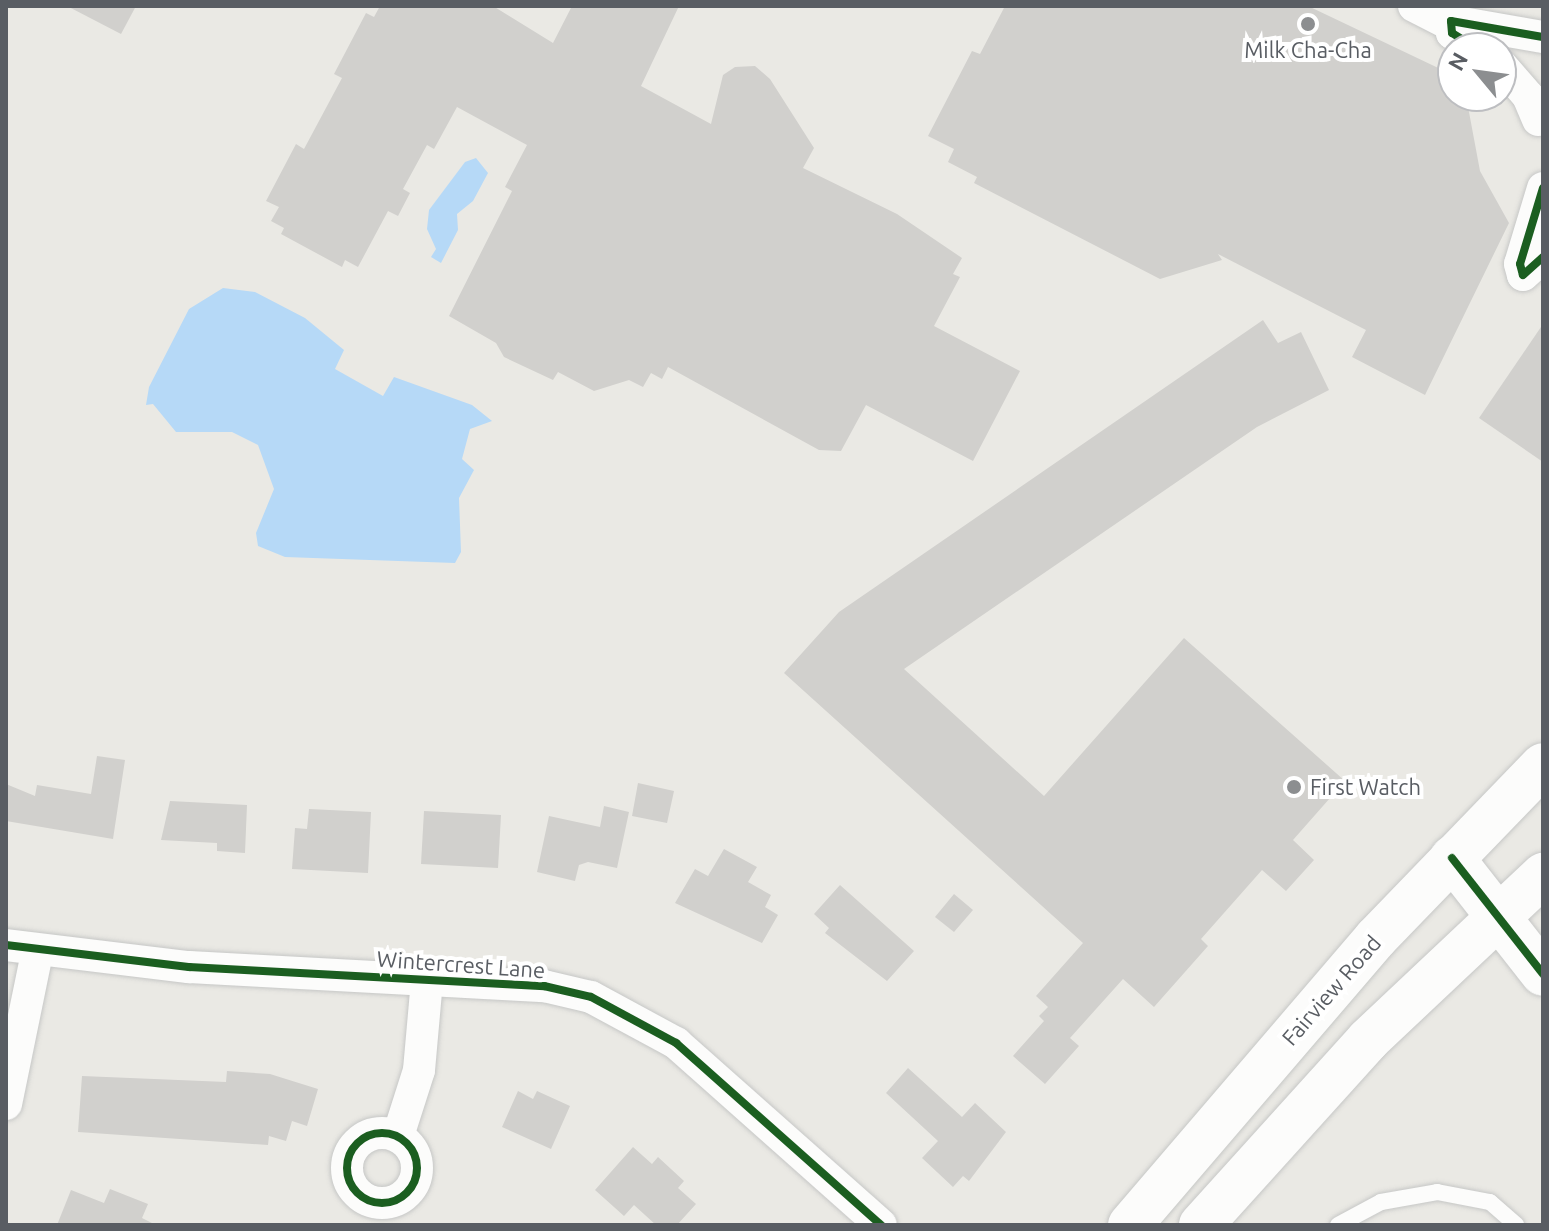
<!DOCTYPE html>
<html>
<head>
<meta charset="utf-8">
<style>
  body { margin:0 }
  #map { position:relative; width:1549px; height:1231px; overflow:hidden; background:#eae9e4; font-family:Ubuntu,sans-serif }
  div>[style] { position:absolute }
  .water>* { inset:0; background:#b6d9f7 }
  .building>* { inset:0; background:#d1d0cd }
  .roads { filter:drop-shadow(0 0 2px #c6c7c6) drop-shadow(0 0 2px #c6c7c6) }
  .lane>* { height:16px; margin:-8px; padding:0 8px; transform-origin:8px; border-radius:8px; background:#fcfcfb }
  .street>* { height:32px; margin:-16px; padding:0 16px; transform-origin:16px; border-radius:16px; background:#fcfcfb }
  .street>.ring { margin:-16px; padding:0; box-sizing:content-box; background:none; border:32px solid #fcfcfb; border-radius:50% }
  .secondary>* { height:44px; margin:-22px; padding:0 22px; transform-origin:22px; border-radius:22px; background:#fcfcfb }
  .cycleway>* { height:8px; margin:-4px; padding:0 4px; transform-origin:4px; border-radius:4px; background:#1b5e20 }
  .cycleway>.ring { margin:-4px; padding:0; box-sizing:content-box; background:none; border:8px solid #1b5e20; border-radius:50% }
  .dots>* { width:22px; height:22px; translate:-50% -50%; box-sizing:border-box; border:4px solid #fff; border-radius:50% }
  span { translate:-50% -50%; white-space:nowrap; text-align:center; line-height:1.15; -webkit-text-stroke:8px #fff; paint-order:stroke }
  .poi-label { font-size:22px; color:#595d63 }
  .left { translate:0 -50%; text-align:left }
  .street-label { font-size:22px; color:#595d63 }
  .frame { position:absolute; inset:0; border:8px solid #595d63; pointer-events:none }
  .north { position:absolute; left:1437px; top:32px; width:80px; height:80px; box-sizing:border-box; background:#fff; border:2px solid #bdbec1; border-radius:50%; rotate:299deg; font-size:22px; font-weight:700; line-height:32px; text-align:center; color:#595d63 }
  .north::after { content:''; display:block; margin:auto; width:28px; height:36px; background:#8c8e90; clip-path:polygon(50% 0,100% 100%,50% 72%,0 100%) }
</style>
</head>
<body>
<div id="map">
  <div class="water">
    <i style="clip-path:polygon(476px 158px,488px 173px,473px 201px,457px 214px,458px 230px,441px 263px,431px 257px,436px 249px,427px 229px,429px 210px,465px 162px)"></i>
    <i style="clip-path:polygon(223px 288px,255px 292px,305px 318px,344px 350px,335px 369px,383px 396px,394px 377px,472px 405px,492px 421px,470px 429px,462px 459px,474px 470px,459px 498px,461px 552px,455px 563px,285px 557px,258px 546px,256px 533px,274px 489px,258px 445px,232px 432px,176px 432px,153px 404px,146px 405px,149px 387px,189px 309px)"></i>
  </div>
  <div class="building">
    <i style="clip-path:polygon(67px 6px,136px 6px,121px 34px)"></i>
    <i style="clip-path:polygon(380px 6px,493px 6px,553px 43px,572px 6px,679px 6px,641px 86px,711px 124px,723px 75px,735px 67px,755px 66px,770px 79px,814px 148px,803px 168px,897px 214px,962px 258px,953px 274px,960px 277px,934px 326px,1020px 371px,973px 461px,866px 405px,841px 451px,819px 450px,668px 367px,662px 379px,651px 373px,643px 387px,629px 380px,594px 391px,558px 372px,553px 380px,504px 357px,496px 343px,449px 316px,512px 191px,505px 187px,527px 145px,457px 107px,434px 149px,427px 145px,403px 189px,410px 193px,398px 216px,388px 211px,358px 267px,345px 260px,342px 267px,281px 234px,284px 228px,271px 221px,279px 207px,266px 201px,296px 144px,304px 149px,342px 78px,334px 74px,366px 13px,374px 17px)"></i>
    <i style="clip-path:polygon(1005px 6px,1308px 6px,1453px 75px,1453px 96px,1466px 96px,1480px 171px,1509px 223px,1425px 395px,1352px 357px,1366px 330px,1218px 254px,1222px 260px,1160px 279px,974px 183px,977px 177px,948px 162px,954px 149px,928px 136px,972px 51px,980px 54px)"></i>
    <i style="clip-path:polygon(1263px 320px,1278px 343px,1301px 332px,1329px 390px,1257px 427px,904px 669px,1044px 796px,1184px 638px,1345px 781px,1293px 840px,1314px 860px,1286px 891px,1262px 870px,1201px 939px,1208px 946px,1154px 1007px,1123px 979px,1070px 1038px,1079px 1046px,1045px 1084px,1013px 1056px,1044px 1021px,1039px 1016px,1048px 1007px,1036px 996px,1083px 943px,784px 673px,839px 612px)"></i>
    <i style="clip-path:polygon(1543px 324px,1543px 462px,1479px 418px)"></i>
    <i style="clip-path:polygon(97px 756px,125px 760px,113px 839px,6px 821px,6px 784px,35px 796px,37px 785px,91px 794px)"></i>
    <i style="clip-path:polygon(638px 783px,674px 791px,667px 823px,632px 816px)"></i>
    <i style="clip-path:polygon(170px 801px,247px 805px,245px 853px,217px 851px,217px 843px,161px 840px)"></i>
    <i style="clip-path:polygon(604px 806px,629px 812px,617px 868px,588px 862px,579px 865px,575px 881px,537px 872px,549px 816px,600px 827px)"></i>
    <i style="clip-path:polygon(309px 809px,371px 812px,368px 873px,292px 869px,295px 828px,307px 829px)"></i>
    <i style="clip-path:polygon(424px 811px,501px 815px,498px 868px,421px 864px)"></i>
    <i style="clip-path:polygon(724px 849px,757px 867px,748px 882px,771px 895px,765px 907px,778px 915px,762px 943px,675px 903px,695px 869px,708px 876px)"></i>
    <i style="clip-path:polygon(840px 885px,914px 951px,887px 981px,825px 933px,829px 928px,814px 914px)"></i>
    <i style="clip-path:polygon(954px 894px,973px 910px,954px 932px,935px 917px)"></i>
    <i style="clip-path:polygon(908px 1068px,962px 1117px,975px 1103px,1006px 1132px,969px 1181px,963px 1176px,953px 1187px,922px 1158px,938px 1141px,886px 1093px)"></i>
    <i style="clip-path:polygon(227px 1071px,270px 1074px,318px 1089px,307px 1126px,292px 1121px,286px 1141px,269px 1136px,268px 1145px,78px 1132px,82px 1076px,226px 1082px)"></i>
    <i style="clip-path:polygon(518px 1091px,533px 1099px,537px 1091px,570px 1106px,551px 1149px,502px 1127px)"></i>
    <i style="clip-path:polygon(633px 1147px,652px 1164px,658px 1157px,684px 1181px,678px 1188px,696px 1204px,677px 1225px,656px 1225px,634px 1205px,624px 1216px,595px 1190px)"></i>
    <i style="clip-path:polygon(110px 1189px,148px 1204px,142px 1218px,156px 1225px,57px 1225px,71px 1190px,104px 1203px)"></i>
  </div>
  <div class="roads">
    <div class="lane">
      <i style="left:1338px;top:1225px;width:49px;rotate:-28.1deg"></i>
      <i style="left:1381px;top:1202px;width:57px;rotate:-10.1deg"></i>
      <i style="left:1437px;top:1192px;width:54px;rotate:10.7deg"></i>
      <i style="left:1490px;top:1202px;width:35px;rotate:41deg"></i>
    </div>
    <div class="street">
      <i style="left:1414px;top:6px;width:39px;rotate:27deg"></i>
      <i style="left:1476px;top:48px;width:28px;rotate:-148deg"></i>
      <i style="left:1452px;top:33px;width:12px;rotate:-95deg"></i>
      <i style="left:1451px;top:21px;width:93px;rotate:9.9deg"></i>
      <i style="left:1501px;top:65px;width:41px;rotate:48.9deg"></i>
      <i style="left:1528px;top:96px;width:26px;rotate:67deg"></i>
      <i style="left:1543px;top:188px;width:79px;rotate:106.8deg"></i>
      <i style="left:1520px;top:264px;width:11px;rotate:75deg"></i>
      <i style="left:1523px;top:275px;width:27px;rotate:-42deg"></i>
      <i style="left:6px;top:945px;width:184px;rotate:6.9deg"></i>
      <i style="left:189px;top:967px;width:356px;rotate:3.1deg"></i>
      <i style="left:544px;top:986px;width:48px;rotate:13.2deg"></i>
      <i style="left:591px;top:997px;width:97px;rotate:28.4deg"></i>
      <i style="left:676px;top:1043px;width:274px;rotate:41.6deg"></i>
      <i style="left:6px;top:1104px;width:154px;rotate:-78.4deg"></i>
      <i class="ring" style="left:347px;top:1133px;width:38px;height:38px"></i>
      <i style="left:398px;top:1136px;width:69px;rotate:-72.3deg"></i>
      <i style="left:419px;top:1070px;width:90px;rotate:-84.9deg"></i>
    </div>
    <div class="secondary">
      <i style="left:1452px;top:858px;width:147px;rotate:51.9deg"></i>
      <i style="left:1130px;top:1225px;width:378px;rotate:-49.4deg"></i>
      <i style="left:1376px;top:938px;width:240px;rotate:-46deg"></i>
      <i style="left:1201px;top:1225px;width:249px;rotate:-47.9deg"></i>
      <i style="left:1368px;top:1040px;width:241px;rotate:-43.3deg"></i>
    </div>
  </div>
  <div class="cycleway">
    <i style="left:1476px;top:48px;width:28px;rotate:-148deg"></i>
    <i style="left:1452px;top:33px;width:12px;rotate:-95deg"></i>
    <i style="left:1451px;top:21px;width:93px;rotate:9.9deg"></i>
    <i style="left:1543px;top:188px;width:79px;rotate:106.8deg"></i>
    <i style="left:1520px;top:264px;width:11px;rotate:75deg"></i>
    <i style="left:1523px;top:275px;width:27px;rotate:-42deg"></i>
    <i style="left:1452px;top:858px;width:147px;rotate:51.9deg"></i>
    <i style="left:6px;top:945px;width:184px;rotate:6.9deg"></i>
    <i style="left:189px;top:967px;width:356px;rotate:3.1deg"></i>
    <i style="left:544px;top:986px;width:48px;rotate:13.2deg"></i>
    <i style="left:591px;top:997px;width:97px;rotate:28.4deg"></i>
    <i style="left:676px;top:1043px;width:274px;rotate:41.6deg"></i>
    <i class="ring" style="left:347px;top:1133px;width:62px;height:62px"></i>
  </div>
  <div class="dots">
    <i style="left:1308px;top:24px;background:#8c8e90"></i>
    <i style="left:1294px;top:787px;background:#8c8e90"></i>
  </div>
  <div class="poi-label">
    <span style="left:1308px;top:50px">Milk Cha-Cha</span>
    <span class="left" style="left:1310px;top:787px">First Watch</span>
  </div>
  <div class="street-label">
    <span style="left:461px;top:964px;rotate:4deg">Wintercrest Lane</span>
    <span style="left:1331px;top:990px;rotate:-49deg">Fairview Road</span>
  </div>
  <div class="frame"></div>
  <div class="north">N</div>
</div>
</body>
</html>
